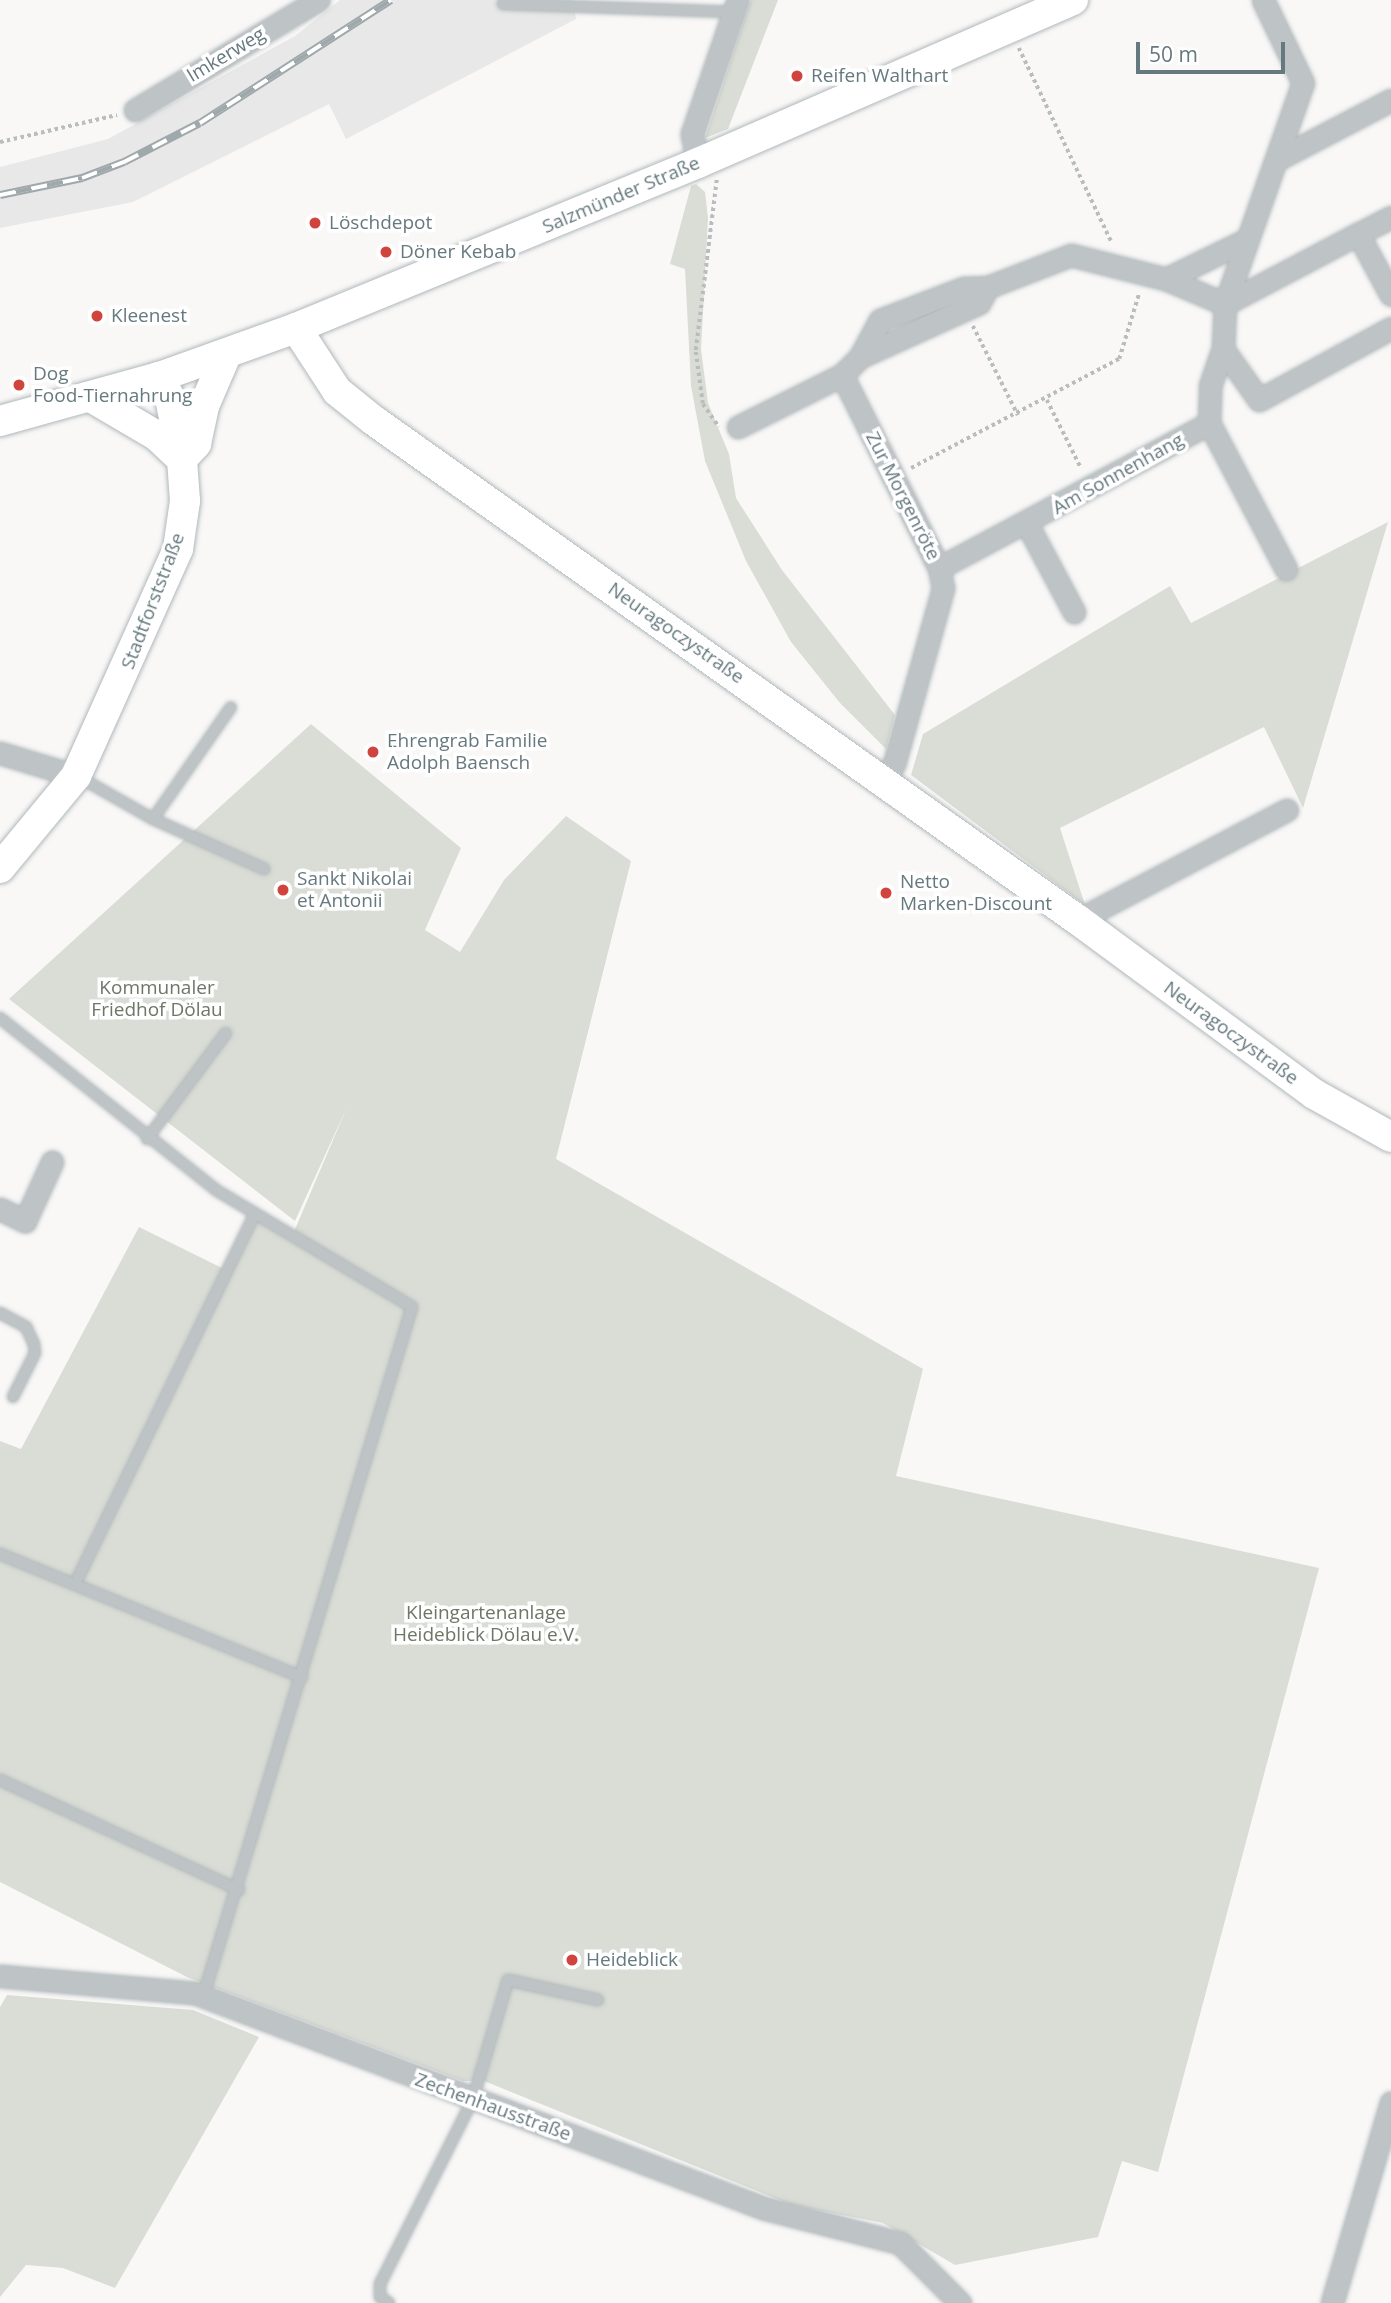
<!DOCTYPE html>
<html>
<head>
<meta charset="utf-8">
<style>
  body { margin:0 }
  #map { position:relative; width:1391px; height:2303px; overflow:hidden; background:#f9f8f7; font-family:"Open Sans",sans-serif }
  div>[style] { position:absolute }
  .built>* { inset:0; background:#e7e8e7 }
  .green>* { inset:0; background:#daddd6 }
  .path>* { height:3.5px; margin-top:-1.75px; transform-origin:0; background:repeating-linear-gradient(90deg,#b9bdbe 0 3.5px,transparent 0 7px) }
  .roads { filter:drop-shadow(0 0 2px #b1b8bb) drop-shadow(0 0 2px #b1b8bb) }
  .service>* { height:10px; margin:-5px; padding:0 5px; transform-origin:5px; border-radius:5px; background:#bec4c6 }
  .minor>* { height:21px; margin:-10.5px; padding:0 10.5px; transform-origin:10.5px; border-radius:10.5px; background:#bec4c6 }
  .secondary>* { height:30px; margin:-15px; padding:0 15px; transform-origin:15px; border-radius:15px; background:#fff }
  .rail>* { height:8px; margin-top:-4px; transform-origin:0; background:repeating-linear-gradient(90deg,#fff 0 16px,#9fa8aa 0 32px); box-sizing:border-box; border-block:2px solid #9fa8aa }
  .dots>* { width:19px; height:19px; translate:-50% -50%; box-sizing:border-box; border:4px solid #fff; border-radius:50% }
  span { translate:-50% -50%; white-space:nowrap; text-align:center; line-height:1.15; -webkit-text-stroke:7px #fff; paint-order:stroke }
  .street-label { font-size:19px; color:#66797e }
  .poi-label { font-size:19px; color:#66797e }
  .left { translate:0 -50%; text-align:left }
  .park-label { font-size:19px; color:#6c7765 }
  .scale { position:absolute; left:1136px; top:42px; width:149px; height:32px; box-sizing:border-box; border:4px solid #66797e; border-top:0; padding-left:9px; font-size:21px; line-height:24px; white-space:nowrap; color:#66797e; -webkit-text-stroke:5px #fff; paint-order:stroke }
</style>
</head>
<body>
<div id="map">
  <div class="built">
    <i style="clip-path:polygon(340px 0,573px 0,576px 19px,346px 139px,329px 104px,133px 202px,0 228px,0 167px,108px 139px,295px 36px)"></i>
  </div>
  <div class="green">
    <i style="clip-path:polygon(751px 0,778px 0,728px 129px,705px 138px)"></i>
    <i style="clip-path:polygon(696px 184px,705px 192px,708px 218px,701px 349px,708px 403px,729px 454px,736px 498px,782px 570px,895px 715px,886px 749px,840px 703px,791px 642px,746px 561px,705px 461px,691px 386px,685px 269px,670px 264px,691px 186px)"></i>
    <i style="clip-path:polygon(1388px 522px,1303px 808px,1264px 727px,1060px 828px,1085px 905px,911px 775px,923px 734px,1170px 586px,1191px 623px)"></i>
    <i style="clip-path:polygon(311px 724px,461px 848px,425px 930px,460px 952px,504px 880px,566px 816px,631px 861px,556px 1159px,923px 1369px,896px 1476px,1319px 1568px,1158px 2172px,1122px 2161px,1098px 2237px,955px 2265px,883px 2223px,792px 2205px,484px 2081px,463px 2081px,187px 1977px,0 1882px,0 1441px,21px 1449px,139px 1227px,222px 1268px,258px 1209px,293px 1234px,347px 1107px,295px 1221px,9px 999px)"></i>
    <i style="clip-path:polygon(7px 1995px,193px 2010px,259px 2037px,115px 2288px,63px 2268px,26px 2265px,0 2297px,0 2007px)"></i>
  </div>
  <div class="path">
    <i style="left:1019px;top:48px;width:216px;rotate:64.5deg"></i>
    <i style="left:0;top:142px;width:120px;rotate:-13deg"></i>
    <i style="left:717px;top:180px;width:173px;rotate:97deg"></i>
    <i style="left:696px;top:352px;width:52px;rotate:82.3deg"></i>
    <i style="left:703px;top:404px;width:28px;rotate:55deg"></i>
    <i style="left:973px;top:326px;width:100px;rotate:63.2deg"></i>
    <i style="left:1047px;top:400px;width:76px;rotate:63.4deg"></i>
    <i style="left:911px;top:468px;width:235px;rotate:-27.7deg"></i>
    <i style="left:1119px;top:359px;width:69px;rotate:-73.1deg"></i>
  </div>
  <div class="roads">
    <div class="service">
      <i style="left:505px;top:0;width:4px;rotate:117deg"></i>
      <i style="left:503px;top:4px;width:231px;rotate:2deg"></i>
      <i style="left:79px;top:777px;width:85px;rotate:29.6deg"></i>
      <i style="left:153px;top:819px;width:136px;rotate:-55.1deg"></i>
      <i style="left:153px;top:819px;width:122px;rotate:24.2deg"></i>
      <i style="left:0;top:1018px;width:276px;rotate:38.5deg"></i>
      <i style="left:216px;top:1190px;width:228px;rotate:30.8deg"></i>
      <i style="left:412px;top:1307px;width:721px;rotate:106.85deg"></i>
      <i style="left:147px;top:1139px;width:132px;rotate:-53.3deg"></i>
      <i style="left:0;top:1313px;width:30px;rotate:28deg"></i>
      <i style="left:26px;top:1327px;width:19px;rotate:65deg"></i>
      <i style="left:34px;top:1344px;width:9px;rotate:84deg"></i>
      <i style="left:35px;top:1353px;width:49px;rotate:116.6deg"></i>
      <i style="left:0;top:1554px;width:326px;rotate:22.2deg"></i>
      <i style="left:75px;top:1584px;width:410px;rotate:-64.1deg"></i>
      <i style="left:0;top:1780px;width:263px;rotate:24.7deg"></i>
      <i style="left:389px;top:2303px;width:11px;rotate:-146deg"></i>
      <i style="left:380px;top:2297px;width:13px;rotate:-90deg"></i>
      <i style="left:380px;top:2284px;width:207px;rotate:-63.3deg"></i>
      <i style="left:473px;top:2099px;width:124px;rotate:-73.6deg"></i>
      <i style="left:508px;top:1980px;width:92px;rotate:12.5deg"></i>
    </div>
    <div class="minor">
      <i style="left:135px;top:110px;width:214px;rotate:-31deg"></i>
      <i style="left:1278px;top:159px;width:127px;rotate:-27.6deg"></i>
      <i style="left:698px;top:163px;width:30px;rotate:-102deg"></i>
      <i style="left:692px;top:134px;width:142px;rotate:-71.1deg"></i>
      <i style="left:1358px;top:234px;width:37px;rotate:-27deg"></i>
      <i style="left:1166px;top:279px;width:87px;rotate:-26deg"></i>
      <i style="left:1225px;top:304px;width:150px;rotate:-27.8deg"></i>
      <i style="left:1358px;top:234px;width:69px;rotate:61.6deg"></i>
      <i style="left:1223px;top:349px;width:62px;rotate:54.8deg"></i>
      <i style="left:1259px;top:400px;width:150px;rotate:-28.6deg"></i>
      <i style="left:860px;top:357px;width:42px;rotate:-61.6deg"></i>
      <i style="left:880px;top:320px;width:90px;rotate:-20.9deg"></i>
      <i style="left:964px;top:288px;width:24px;rotate:-2deg"></i>
      <i style="left:1209px;top:423px;width:165px;rotate:62.2deg"></i>
      <i style="left:738px;top:427px;width:116px;rotate:-26.6deg"></i>
      <i style="left:1027px;top:524px;width:100px;rotate:61.9deg"></i>
      <i style="left:939px;top:568px;width:306px;rotate:-28.2deg"></i>
      <i style="left:1209px;top:423px;width:37px;rotate:-88deg"></i>
      <i style="left:1210px;top:386px;width:39px;rotate:-71deg"></i>
      <i style="left:1223px;top:349px;width:45px;rotate:-87.5deg"></i>
      <i style="left:1225px;top:304px;width:234px;rotate:-70.6deg"></i>
      <i style="left:1303px;top:83px;width:92px;rotate:-115.7deg"></i>
      <i style="left:0;top:753px;width:79px;rotate:16.8deg"></i>
      <i style="left:884px;top:782px;width:21px;rotate:-61deg"></i>
      <i style="left:894px;top:764px;width:183px;rotate:-74.4deg"></i>
      <i style="left:943px;top:588px;width:20px;rotate:-101deg"></i>
      <i style="left:939px;top:568px;width:216px;rotate:-116.7deg"></i>
      <i style="left:842px;top:375px;width:25px;rotate:-45deg"></i>
      <i style="left:860px;top:357px;width:131px;rotate:-24.4deg"></i>
      <i style="left:979px;top:303px;width:18px;rotate:-61deg"></i>
      <i style="left:988px;top:287px;width:89px;rotate:-21.1deg"></i>
      <i style="left:1071px;top:255px;width:98px;rotate:14.2deg"></i>
      <i style="left:1166px;top:279px;width:64px;rotate:23deg"></i>
      <i style="left:1078px;top:920px;width:236px;rotate:-27.8deg"></i>
      <i style="left:0;top:1209px;width:28px;rotate:26deg"></i>
      <i style="left:25px;top:1221px;width:65px;rotate:-65.4deg"></i>
      <i style="left:0;top:1976px;width:196px;rotate:5deg"></i>
      <i style="left:195px;top:1993px;width:607px;rotate:20.73deg"></i>
      <i style="left:763px;top:2208px;width:141px;rotate:14.3deg"></i>
      <i style="left:900px;top:2243px;width:85px;rotate:45deg"></i>
      <i style="left:1332px;top:2303px;width:209px;rotate:-73.6deg"></i>
    </div>
    <div class="secondary">
      <i style="left:296px;top:328px;width:75px;rotate:56.9deg"></i>
      <i style="left:337px;top:391px;width:46px;rotate:38.9deg"></i>
      <i style="left:373px;top:420px;width:864px;rotate:35.35deg"></i>
      <i style="left:1078px;top:920px;width:293px;rotate:36.4deg"></i>
      <i style="left:1314px;top:1094px;width:88px;rotate:29.2deg"></i>
      <i style="left:91px;top:397px;width:77px;rotate:30.6deg"></i>
      <i style="left:157px;top:436px;width:34px;rotate:43deg"></i>
      <i style="left:0;top:421px;width:165px;rotate:-15.5deg"></i>
      <i style="left:159px;top:377px;width:145px;rotate:-19.7deg"></i>
      <i style="left:296px;top:328px;width:435px;rotate:-22.3deg"></i>
      <i style="left:698px;top:163px;width:409px;rotate:-23.5deg"></i>
      <i style="left:182px;top:459px;width:21px;rotate:-47deg"></i>
      <i style="left:196px;top:444px;width:39px;rotate:-78deg"></i>
      <i style="left:204px;top:406px;width:56px;rotate:-66.7deg"></i>
      <i style="left:0;top:868px;width:119px;rotate:-50.4deg"></i>
      <i style="left:76px;top:776px;width:249px;rotate:-65.8deg"></i>
      <i style="left:178px;top:549px;width:49px;rotate:-81.7deg"></i>
      <i style="left:185px;top:501px;width:42px;rotate:-94.1deg"></i>
      <i style="left:182px;top:459px;width:62px;rotate:-101.1deg"></i>
      <i style="left:170px;top:398px;width:24px;rotate:-118deg"></i>
    </div>
  </div>
  <div class="rail">
    <i style="left:0;top:195px;width:84px;rotate:-11.7deg"></i>
    <i style="left:82px;top:178px;width:45px;rotate:-20.9deg"></i>
    <i style="left:124px;top:162px;width:85px;rotate:-27.2deg"></i>
    <i style="left:200px;top:123px;width:227px;rotate:-32.8deg"></i>
  </div>
  <div class="dots">
    <i style="left:797px;top:76px;background:#d1443e"></i>
    <i style="left:315px;top:223px;background:#d1443e"></i>
    <i style="left:386px;top:252px;background:#d1443e"></i>
    <i style="left:97px;top:316px;background:#d1443e"></i>
    <i style="left:19px;top:385px;background:#d1443e"></i>
    <i style="left:373px;top:752px;background:#d1443e"></i>
    <i style="left:283px;top:890px;background:#d1443e"></i>
    <i style="left:886px;top:893px;background:#d1443e"></i>
    <i style="left:572px;top:1960px;background:#d1443e"></i>
  </div>
  <div class="street-label">
    <span style="left:226px;top:55px;rotate:-31deg">Imkerweg</span>
    <span style="left:621px;top:195px;rotate:-23deg">Salzmünder Straße</span>
    <span style="left:1118px;top:474px;rotate:-29deg">Am Sonnenhang</span>
    <span style="left:903px;top:496px;rotate:63deg">Zur Morgenröte</span>
    <span style="left:153px;top:601px;rotate:-69deg">Stadtforststraße</span>
    <span style="left:676px;top:633px;rotate:35deg">Neuragoczystraße</span>
    <span style="left:1231px;top:1033px;rotate:36deg">Neuragoczystraße</span>
    <span style="left:493px;top:2107px;rotate:20deg">Zechenhausstraße</span>
  </div>
  <div class="poi-label">
    <span class="left" style="left:811px;top:76px">Reifen Walthart</span>
    <span class="left" style="left:329px;top:223px">Löschdepot</span>
    <span class="left" style="left:400px;top:252px">Döner Kebab</span>
    <span class="left" style="left:111px;top:316px">Kleenest</span>
    <span class="left" style="left:33px;top:385px">Dog<br>Food-Tiernahrung</span>
    <span class="left" style="left:387px;top:752px">Ehrengrab Familie<br>Adolph Baensch</span>
    <span class="left" style="left:297px;top:890px">Sankt Nikolai<br>et Antonii</span>
    <span class="left" style="left:900px;top:893px">Netto<br>Marken-Discount</span>
    <span class="left" style="left:586px;top:1960px">Heideblick</span>
  </div>
  <div class="park-label">
    <span style="left:157px;top:999px">Kommunaler<br>Friedhof Dölau</span>
    <span style="left:486px;top:1624px">Kleingartenanlage<br>Heideblick Dölau e.V.</span>
  </div>
  <div class="scale">50 m</div>
</div>
</body>
</html>
